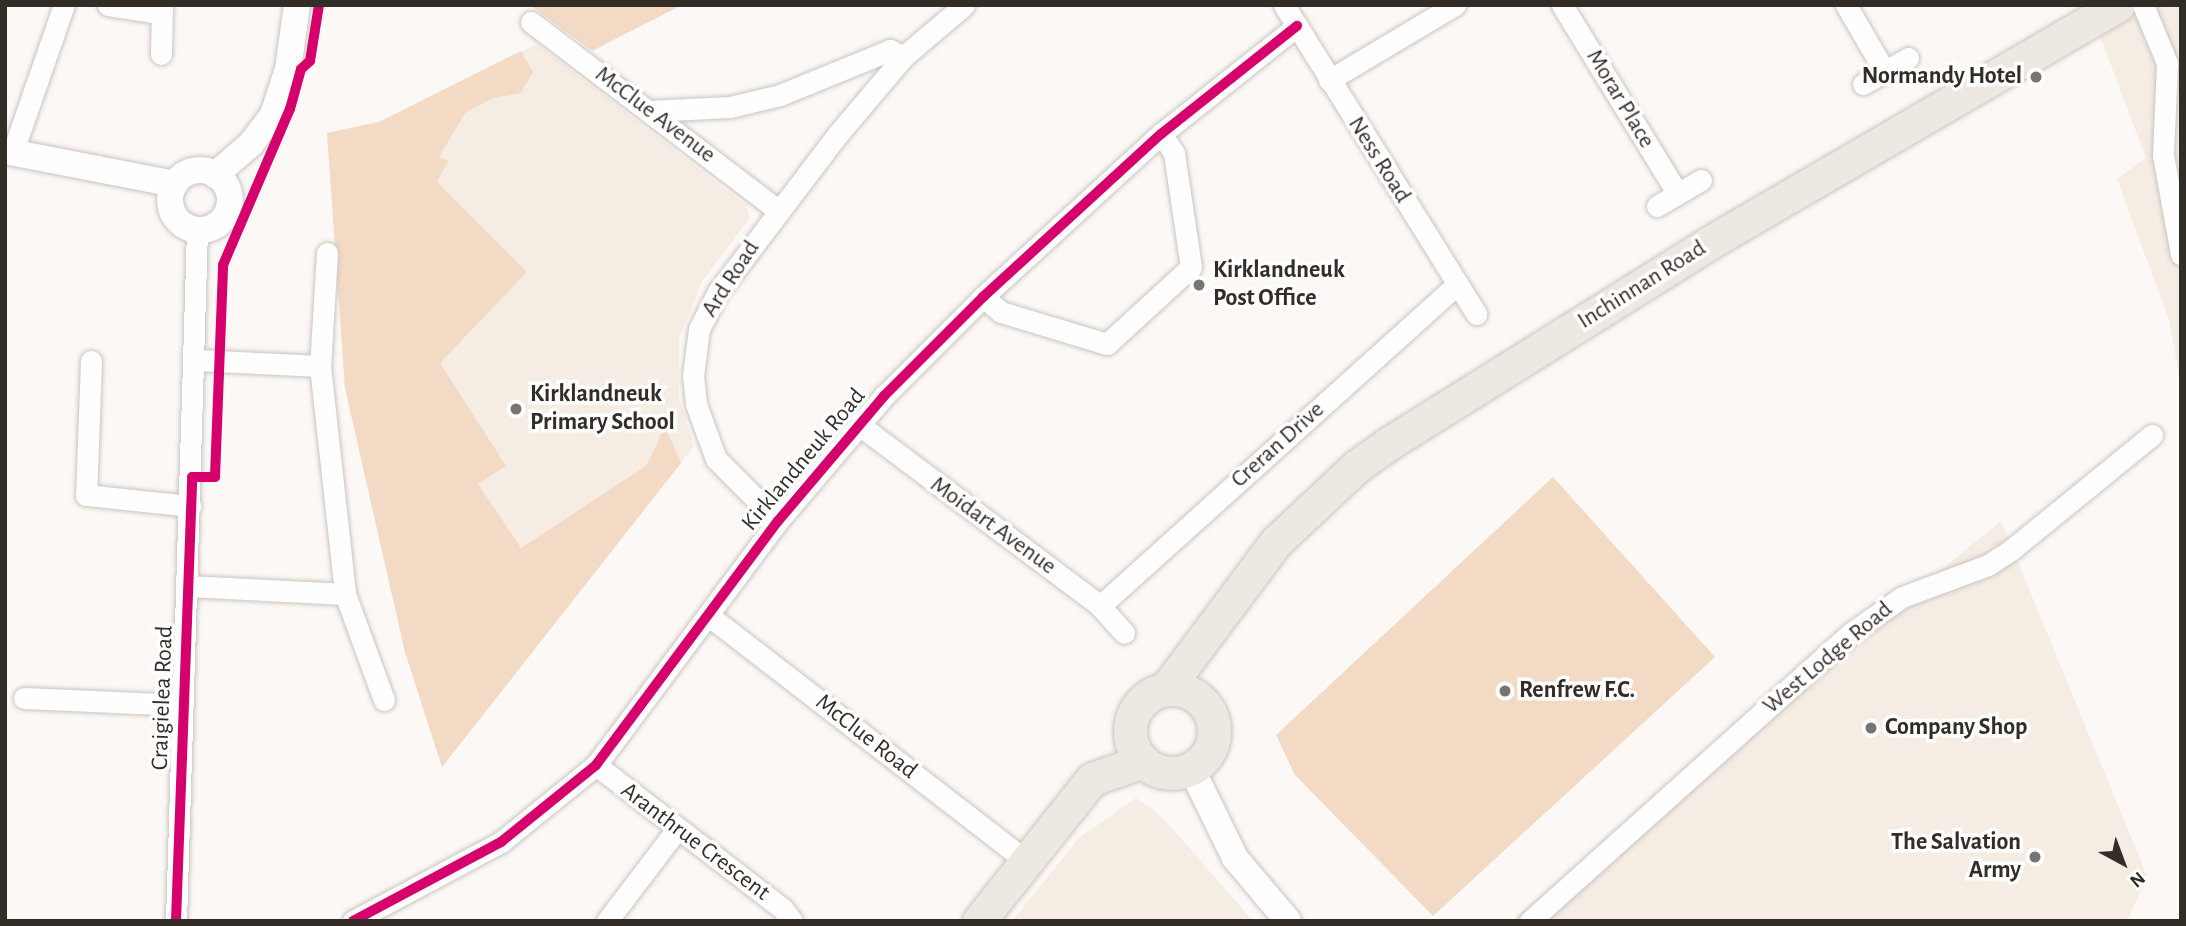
<!DOCTYPE html>
<html>
<head>
<meta charset="utf-8">
<style>
  body { margin:0 }
  #map { position:relative; width:2186px; height:926px; overflow:hidden; background:#fcf8f5; font-family:"Alegreya Sans",sans-serif }
  div>[style] { position:absolute }
  .built>* { inset:0; background:#f5ece4 }
  .green>* { inset:0; background:#f3dac5 }
  .roads { filter:drop-shadow(0 0 2px #c9c5c1) drop-shadow(0 0 2px #c9c5c1) }
  .minor>* { height:21px; margin:-10.5px; padding:0 10.5px; transform-origin:10.5px; border-radius:10.5px; background:#fffefe }
  .tertiary>* { height:26px; margin:-13px; padding:0 13px; transform-origin:13px; border-radius:13px; background:#fffefe }
  .tertiary>.ring { margin:-13px; padding:0; box-sizing:content-box; background:none; border:26px solid #fffefe; border-radius:50% }
  .primary>* { height:33px; margin:-16.5px; padding:0 16.5px; transform-origin:16.5px; border-radius:16.5px; background:#eee8e2 }
  .primary>.ring { margin:-16.5px; padding:0; box-sizing:content-box; background:none; border:33px solid #eee8e2; border-radius:50% }
  .cycleway>* { height:10px; margin:-5px; padding:0 5px; transform-origin:5px; border-radius:5px; background:#d6006c }
  .dots>* { width:19px; height:19px; translate:-50% -50%; box-sizing:border-box; border:4px solid #fff; border-radius:50% }
  span { translate:-50% -50%; white-space:nowrap; text-align:center; line-height:1.15; -webkit-text-stroke:7px #fff; paint-order:stroke }
  .poi-label { font-size:24px; color:#332d28; font-weight:700 }
  .right { translate:-100% -50%; text-align:right }
  .left { translate:0 -50%; text-align:left }
  .street-label { font-size:24px; color:#332d28 }
  .frame { position:absolute; inset:0; border:7px solid #332d28; pointer-events:none }
  .north { position:absolute; left:2088px; top:828px; width:70px; height:70px; -webkit-text-stroke:5px #fff; paint-order:stroke; rotate:139deg; font-size:19px; font-weight:700; line-height:28px; text-align:center; color:#332d28 }
  .north::after { content:''; display:block; margin:auto; width:24px; height:32px; background:#332d28; clip-path:polygon(50% 0,100% 100%,50% 72%,0 100%) }
</style>
</head>
<body>
<div id="map">
  <div class="built">
    <i style="clip-path:polygon(2156px 5px,2181px 5px,2181px 387px,2169px 320px,2117px 179px,2146px 158px,2100px 36px)"></i>
    <i style="clip-path:polygon(537px 44px,746px 205px,750px 218px,703px 280px,679px 339px,679px 397px,694px 446px,442px 767px,405px 652px,345px 388px,327px 133px,379px 122px)"></i>
    <i style="clip-path:polygon(2001px 521px,2147px 876px,2127px 921px,1511px 921px)"></i>
    <i style="clip-path:polygon(1136px 798px,1161px 816px,1253px 921px,1012px 921px,1079px 838px)"></i>
  </div>
  <div class="green">
    <i style="clip-path:polygon(530px 5px,682px 5px,592px 51px)"></i>
    <i style="clip-path:polygon(521px 51px,533px 72px,521px 93px,493px 98px,465px 113px,439px 157px,448px 161px,437px 182px,527px 272px,440px 363px,506px 466px,478px 484px,521px 548px,646px 466px,662px 433px,667px 431px,681px 463px,442px 767px,405px 652px,345px 388px,327px 133px,379px 122px)"></i>
    <i style="clip-path:polygon(1553px 477px,1715px 657px,1433px 916px,1295px 775px,1276px 735px)"></i>
  </div>
  <div class="roads">
    <div class="minor">
      <i style="left:108px;top:5px;width:53px;rotate:8.7deg"></i>
      <i style="left:1284px;top:5px;width:364px;rotate:58.1deg"></i>
      <i style="left:1562px;top:5px;width:220px;rotate:58.5deg"></i>
      <i style="left:1846px;top:5px;width:78px;rotate:59.8deg"></i>
      <i style="left:2143px;top:5px;width:63px;rotate:67.5deg"></i>
      <i style="left:2167px;top:63px;width:92px;rotate:92.5deg"></i>
      <i style="left:2163px;top:155px;width:101px;rotate:79.7deg"></i>
      <i style="left:531px;top:22px;width:310px;rotate:37.3deg"></i>
      <i style="left:161px;top:54px;width:49px;rotate:-88.8deg"></i>
      <i style="left:1329px;top:80px;width:147px;rotate:-30.8deg"></i>
      <i style="left:1863px;top:84px;width:52px;rotate:-30deg"></i>
      <i style="left:649px;top:111px;width:81px;rotate:-2.8deg"></i>
      <i style="left:730px;top:107px;width:51px;rotate:-13.5deg"></i>
      <i style="left:780px;top:95px;width:119px;rotate:-22.2deg"></i>
      <i style="left:890px;top:50px;width:15px;rotate:28deg"></i>
      <i style="left:12px;top:154px;width:158px;rotate:-70.8deg"></i>
      <i style="left:1657px;top:206px;width:51px;rotate:-30.6deg"></i>
      <i style="left:327px;top:253px;width:113px;rotate:93.5deg"></i>
      <i style="left:320px;top:366px;width:229px;rotate:83.7deg"></i>
      <i style="left:345px;top:594px;width:113px;rotate:69.8deg"></i>
      <i style="left:983px;top:297px;width:23px;rotate:40deg"></i>
      <i style="left:1001px;top:312px;width:111px;rotate:16.8deg"></i>
      <i style="left:1107px;top:344px;width:114px;rotate:-42.5deg"></i>
      <i style="left:1191px;top:267px;width:115px;rotate:-98.5deg"></i>
      <i style="left:1174px;top:153px;width:23px;rotate:-124deg"></i>
      <i style="left:196px;top:360px;width:124px;rotate:2.8deg"></i>
      <i style="left:91px;top:361px;width:134px;rotate:92.1deg"></i>
      <i style="left:86px;top:495px;width:105px;rotate:6deg"></i>
      <i style="left:858px;top:424px;width:303px;rotate:36.9deg"></i>
      <i style="left:1100px;top:606px;width:36px;rotate:48deg"></i>
      <i style="left:778px;top:521px;width:88px;rotate:-135deg"></i>
      <i style="left:716px;top:459px;width:59px;rotate:-110deg"></i>
      <i style="left:696px;top:404px;width:28px;rotate:-96deg"></i>
      <i style="left:693px;top:376px;width:47px;rotate:-82.7deg"></i>
      <i style="left:699px;top:329px;width:42px;rotate:-62.8deg"></i>
      <i style="left:718px;top:292px;width:198px;rotate:-52.8deg"></i>
      <i style="left:838px;top:134px;width:101px;rotate:-49.8deg"></i>
      <i style="left:903px;top:57px;width:80px;rotate:-40.4deg"></i>
      <i style="left:188px;top:586px;width:157px;rotate:2.9deg"></i>
      <i style="left:1100px;top:606px;width:480px;rotate:-42deg"></i>
      <i style="left:708px;top:615px;width:401px;rotate:37.7deg"></i>
      <i style="left:24px;top:698px;width:159px;rotate:2.5deg"></i>
      <i style="left:596px;top:765px;width:235px;rotate:37.6deg"></i>
      <i style="left:782px;top:908px;width:16px;rotate:52deg"></i>
      <i style="left:176px;top:921px;width:691px;rotate:-88.26deg"></i>
      <i style="left:353px;top:921px;width:168px;rotate:-28.1deg"></i>
      <i style="left:501px;top:842px;width:122px;rotate:-39deg"></i>
      <i style="left:596px;top:765px;width:304px;rotate:-53.3deg"></i>
      <i style="left:778px;top:521px;width:164px;rotate:-49.7deg"></i>
      <i style="left:884px;top:396px;width:140px;rotate:-45deg"></i>
      <i style="left:983px;top:297px;width:241px;rotate:-42.5deg"></i>
      <i style="left:1161px;top:134px;width:174px;rotate:-38.5deg"></i>
      <i style="left:607px;top:921px;width:116px;rotate:-52.7deg"></i>
      <i style="left:1530px;top:921px;width:431px;rotate:-41.9deg"></i>
      <i style="left:1851px;top:633px;width:62px;rotate:-35.2deg"></i>
      <i style="left:1902px;top:597px;width:92px;rotate:-20.4deg"></i>
      <i style="left:1988px;top:565px;width:27px;rotate:-33deg"></i>
      <i style="left:2011px;top:550px;width:182px;rotate:-39.2deg"></i>
    </div>
    <div class="tertiary">
      <i style="left:5px;top:151px;width:173px;rotate:11deg"></i>
      <i class="ring" style="left:170px;top:170px;width:34px;height:34px"></i>
      <i style="left:215px;top:175px;width:48px;rotate:-40.7deg"></i>
      <i style="left:251px;top:144px;width:36px;rotate:-53deg"></i>
      <i style="left:273px;top:115px;width:48px;rotate:-71.9deg"></i>
      <i style="left:288px;top:69px;width:65px;rotate:-82deg"></i>
      <i style="left:1191px;top:768px;width:100px;rotate:63.9deg"></i>
      <i style="left:1235px;top:858px;width:82px;rotate:49.9deg"></i>
    </div>
    <div class="primary">
      <i style="left:1166px;top:689px;width:184px;rotate:-53.2deg"></i>
      <i style="left:1276px;top:542px;width:111px;rotate:-43.2deg"></i>
      <i style="left:1357px;top:466px;width:42px;rotate:-35.2deg"></i>
      <i style="left:1391px;top:442px;width:375px;rotate:-32deg"></i>
      <i style="left:1709px;top:243px;width:473px;rotate:-30.2deg"></i>
      <i class="ring" style="left:1130px;top:689px;width:51px;height:51px"></i>
      <i style="left:979px;top:921px;width:181px;rotate:-51.5deg"></i>
      <i style="left:1092px;top:779px;width:54px;rotate:-19.4deg"></i>
    </div>
  </div>
  <div class="cycleway">
    <i style="left:176px;top:921px;width:444px;rotate:-87.9deg"></i>
    <i style="left:192px;top:477px;width:23px"></i>
    <i style="left:215px;top:477px;width:212px;rotate:-87.8deg"></i>
    <i style="left:223px;top:265px;width:170px;rotate:-66.8deg"></i>
    <i style="left:290px;top:109px;width:41px;rotate:-74.6deg"></i>
    <i style="left:301px;top:69px;width:12px;rotate:-42deg"></i>
    <i style="left:310px;top:61px;width:57px;rotate:-80.9deg"></i>
    <i style="left:353px;top:921px;width:168px;rotate:-28.1deg"></i>
    <i style="left:501px;top:842px;width:122px;rotate:-39deg"></i>
    <i style="left:596px;top:765px;width:304px;rotate:-53.3deg"></i>
    <i style="left:778px;top:521px;width:164px;rotate:-49.7deg"></i>
    <i style="left:884px;top:396px;width:140px;rotate:-45deg"></i>
    <i style="left:983px;top:297px;width:241px;rotate:-42.5deg"></i>
    <i style="left:1161px;top:134px;width:174px;rotate:-38.5deg"></i>
  </div>
  <div class="dots">
    <i style="left:2036px;top:77px;background:#797470"></i>
    <i style="left:1199px;top:285px;background:#797470"></i>
    <i style="left:516px;top:409px;background:#797470"></i>
    <i style="left:1505px;top:691px;background:#797470"></i>
    <i style="left:1871px;top:728px;background:#797470"></i>
    <i style="left:2035px;top:857px;background:#797470"></i>
  </div>
  <div class="poi-label">
    <span class="right" style="left:2022px;top:77px">Normandy Hotel</span>
    <span class="left" style="left:1213px;top:285px">Kirklandneuk<br>Post Office</span>
    <span class="left" style="left:530px;top:409px">Kirklandneuk<br>Primary School</span>
    <span class="left" style="left:1519px;top:691px">Renfrew F.C.</span>
    <span class="left" style="left:1885px;top:728px">Company Shop</span>
    <span class="right" style="left:2021px;top:857px">The Salvation<br>Army</span>
  </div>
  <div class="street-label">
    <span style="left:1620px;top:99px;rotate:59deg">Morar Place</span>
    <span style="left:655px;top:115px;rotate:37deg">McClue Avenue</span>
    <span style="left:1379px;top:160px;rotate:58deg">Ness Road</span>
    <span style="left:731px;top:279px;rotate:-57deg">Ard Road</span>
    <span style="left:1642px;top:285px;rotate:-32deg">Inchinnan Road</span>
    <span style="left:1278px;top:445px;rotate:-42deg">Creran Drive</span>
    <span style="left:804px;top:460px;rotate:-50deg">Kirklandneuk Road</span>
    <span style="left:993px;top:526px;rotate:36deg">Moidart Avenue</span>
    <span style="left:1828px;top:658px;rotate:-40deg">West Lodge Road</span>
    <span style="left:163px;top:698px;rotate:-88deg">Craigielea Road</span>
    <span style="left:866px;top:737px;rotate:38deg">McClue Road</span>
    <span style="left:695px;top:842px;rotate:37deg">Aranthrue Crescent</span>
  </div>
  <div class="frame"></div>
  <div class="north">N</div>
</div>
</body>
</html>
